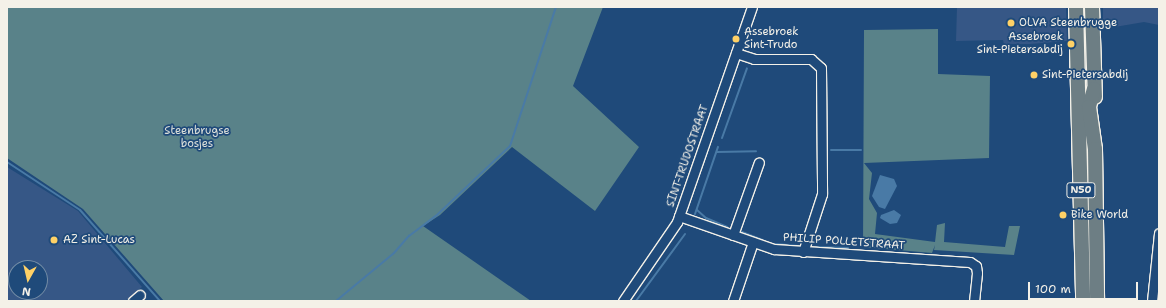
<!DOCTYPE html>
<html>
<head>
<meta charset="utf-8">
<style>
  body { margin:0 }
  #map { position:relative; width:1166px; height:308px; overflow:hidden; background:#1f4a7a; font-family:"Shantell Sans",sans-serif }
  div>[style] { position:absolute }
  .built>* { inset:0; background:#365786 }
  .green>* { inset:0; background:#598289 }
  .water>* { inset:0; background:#497aa6 }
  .stream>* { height:2px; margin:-1px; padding:0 1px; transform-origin:1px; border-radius:1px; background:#497aa6 }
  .roads { filter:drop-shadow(1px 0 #f4f1e8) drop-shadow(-1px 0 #f4f1e8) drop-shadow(0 1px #f4f1e8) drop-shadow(0 -1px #f4f1e8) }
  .street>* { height:9px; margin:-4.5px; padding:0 4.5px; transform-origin:4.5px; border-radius:4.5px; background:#1f4a7a }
  .primary>* { height:14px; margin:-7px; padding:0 7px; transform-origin:7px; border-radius:7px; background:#6d7e84 }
  .dots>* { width:11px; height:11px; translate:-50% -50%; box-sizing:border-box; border:2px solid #1f4a7a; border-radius:50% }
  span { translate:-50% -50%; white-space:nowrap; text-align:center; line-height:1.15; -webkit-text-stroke:3.5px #1f4a7a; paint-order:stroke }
  .shield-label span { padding:1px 3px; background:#1f4a7a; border:1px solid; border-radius:3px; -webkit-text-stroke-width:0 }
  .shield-label { font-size:10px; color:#f4f1e8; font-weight:700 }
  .poi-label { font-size:11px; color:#f4f1e8 }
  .left { translate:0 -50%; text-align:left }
  .right { translate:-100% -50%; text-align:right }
  .park-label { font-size:11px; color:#dde0da }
  .street-label { font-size:11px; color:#f4f1e8 }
  .frame { position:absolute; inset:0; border:8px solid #f4f1e8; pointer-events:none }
  .north { position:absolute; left:8px; top:260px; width:40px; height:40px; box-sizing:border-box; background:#1f4a7a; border:1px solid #748da6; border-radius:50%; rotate:188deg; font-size:11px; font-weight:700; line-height:16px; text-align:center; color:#f4f1e8 }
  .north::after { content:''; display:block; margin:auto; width:14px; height:18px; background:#ffd166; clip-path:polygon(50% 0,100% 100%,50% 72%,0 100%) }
  .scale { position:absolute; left:1028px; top:282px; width:110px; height:18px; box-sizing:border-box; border:2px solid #f4f1e8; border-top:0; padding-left:5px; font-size:12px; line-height:14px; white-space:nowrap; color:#f4f1e8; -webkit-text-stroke:3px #1f4a7a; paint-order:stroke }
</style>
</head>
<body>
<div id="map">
  <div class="built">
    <i style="clip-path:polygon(957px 7px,1066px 7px,1067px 41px,1030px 44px,1004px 44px,1003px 40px,956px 41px)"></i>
    <i style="clip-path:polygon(1103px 7px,1159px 7px,1159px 25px,1144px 22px,1103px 29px)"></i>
    <i style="clip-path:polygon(evenodd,7px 167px,78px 211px,142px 287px,125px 301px,7px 301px,7px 167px,16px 268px,40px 268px,40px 292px,16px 292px,16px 268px)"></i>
  </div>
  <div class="green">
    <i style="clip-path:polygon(7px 7px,603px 7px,573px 86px,639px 147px,595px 211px,512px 147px,440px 215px,423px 226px,531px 301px,164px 301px,83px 209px,7px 158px)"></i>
    <i style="clip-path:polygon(938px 29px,938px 74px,990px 76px,989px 158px,864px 163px,872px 173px,869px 199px,877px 213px,875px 234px,935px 242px,937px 225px,945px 223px,944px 242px,1005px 247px,1009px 226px,1020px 226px,1014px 255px,934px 250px,935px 245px,932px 253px,863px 247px,864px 30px)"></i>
  </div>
  <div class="water">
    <i style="clip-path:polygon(880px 175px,894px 179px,897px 186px,885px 209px,879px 207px,872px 196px)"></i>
    <i style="clip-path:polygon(894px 210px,901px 215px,897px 223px,890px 224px,880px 218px,881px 215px)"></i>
  </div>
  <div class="stream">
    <i style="left:722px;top:138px;width:74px;rotate:-70.3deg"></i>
    <i style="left:831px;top:150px;width:30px"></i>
    <i style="left:717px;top:152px;width:39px;rotate:-1deg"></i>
    <i style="left:7px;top:162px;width:87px;rotate:33.3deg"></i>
    <i style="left:80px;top:210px;width:121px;rotate:48.7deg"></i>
    <i style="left:697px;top:210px;width:12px;rotate:42deg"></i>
    <i style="left:706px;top:218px;width:23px;rotate:23deg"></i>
    <i style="left:695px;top:214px;width:71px;rotate:-71.1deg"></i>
    <i style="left:742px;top:232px;width:22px;rotate:21deg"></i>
    <i style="left:776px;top:244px;width:22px;rotate:5deg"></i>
    <i style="left:816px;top:247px;width:32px;rotate:2deg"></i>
    <i style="left:336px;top:301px;width:75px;rotate:-39.6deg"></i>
    <i style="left:394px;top:253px;width:23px;rotate:-49deg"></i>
    <i style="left:409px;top:236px;width:36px;rotate:-37deg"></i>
    <i style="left:438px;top:214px;width:99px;rotate:-43.4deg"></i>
    <i style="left:510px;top:146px;width:146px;rotate:-71.7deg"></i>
    <i style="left:636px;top:301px;width:83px;rotate:-53.8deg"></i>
  </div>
  <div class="roads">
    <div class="street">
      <i style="left:736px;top:53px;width:19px;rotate:18deg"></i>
      <i style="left:754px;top:59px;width:57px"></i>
      <i style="left:811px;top:59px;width:13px;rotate:42deg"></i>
      <i style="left:821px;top:68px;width:126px;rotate:89.5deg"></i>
      <i style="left:822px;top:194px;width:61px;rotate:108.1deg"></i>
      <i style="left:679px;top:216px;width:101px;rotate:19.2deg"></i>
      <i style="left:774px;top:249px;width:196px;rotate:3.8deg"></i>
      <i style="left:970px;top:262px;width:7px;rotate:34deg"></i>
      <i style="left:976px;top:266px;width:7px;rotate:82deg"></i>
      <i style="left:977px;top:273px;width:28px;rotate:96deg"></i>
      <i style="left:733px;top:235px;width:77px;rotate:-70.4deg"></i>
      <i style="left:133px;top:301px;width:9px;rotate:-41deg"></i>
      <i style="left:623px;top:301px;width:96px;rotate:-55.6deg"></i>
      <i style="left:677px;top:222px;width:228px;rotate:-70.8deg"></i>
      <i style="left:733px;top:301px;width:62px;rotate:-71.3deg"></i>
      <i style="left:1152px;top:301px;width:68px;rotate:-84.1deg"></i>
    </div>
    <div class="primary">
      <i style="left:1076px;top:7px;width:294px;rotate:88.6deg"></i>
      <i style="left:1092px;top:7px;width:90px;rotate:88.1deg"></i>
      <i style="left:1094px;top:89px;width:19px;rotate:106deg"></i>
      <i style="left:1089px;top:107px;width:42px;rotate:81.9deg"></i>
      <i style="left:1095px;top:149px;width:152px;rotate:89.2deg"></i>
    </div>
  </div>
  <div class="dots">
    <i style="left:1011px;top:23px;background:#ffd166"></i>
    <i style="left:736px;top:39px;background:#ffd166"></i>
    <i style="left:1071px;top:44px;background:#ffd166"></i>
    <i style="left:1034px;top:75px;background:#ffd166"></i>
    <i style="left:1063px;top:215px;background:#ffd166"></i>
    <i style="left:54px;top:240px;background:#ffd166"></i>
  </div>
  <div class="shield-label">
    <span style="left:1081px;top:190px">N50</span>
  </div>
  <div class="poi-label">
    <span class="left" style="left:1019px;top:23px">OLVA Steenbrugge</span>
    <span class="left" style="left:744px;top:39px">Assebroek<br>Sint-Trudo</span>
    <span class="right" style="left:1063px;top:44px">Assebroek<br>Sint-Pietersabdij</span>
    <span class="left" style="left:1042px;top:75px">Sint-Pietersabdij</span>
    <span class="left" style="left:1071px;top:215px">Bike World</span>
    <span class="left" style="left:63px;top:240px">AZ Sint-Lucas</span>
  </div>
  <div class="park-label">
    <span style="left:197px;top:138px">Steenbrugse<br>bosjes</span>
  </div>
  <div class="street-label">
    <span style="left:688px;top:156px;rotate:-71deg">SINT-TRUDOSTRAAT</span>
    <span style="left:844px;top:242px;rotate:4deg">PHILIP POLLETSTRAAT</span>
  </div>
  <div class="frame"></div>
  <div class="north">N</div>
  <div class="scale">100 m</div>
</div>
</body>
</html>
